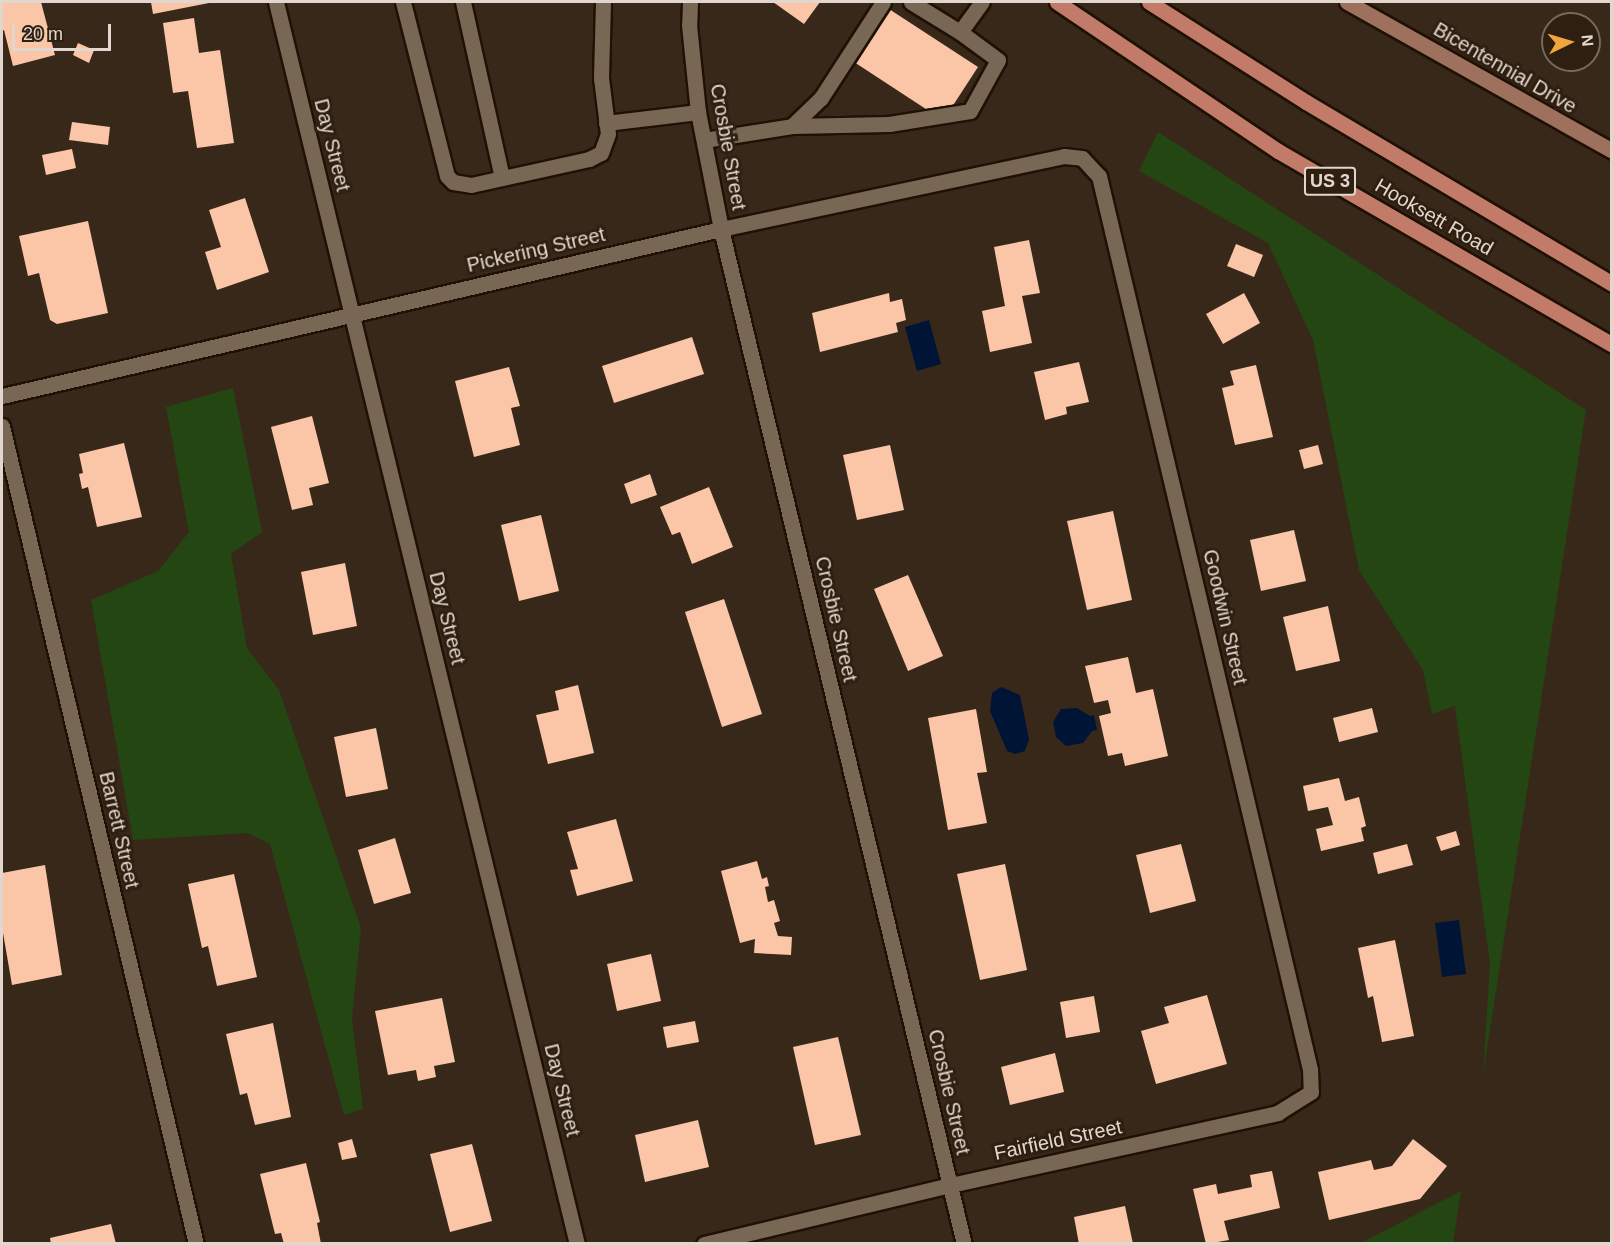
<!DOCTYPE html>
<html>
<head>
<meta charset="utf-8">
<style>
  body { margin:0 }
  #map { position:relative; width:1613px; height:1245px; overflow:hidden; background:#38281a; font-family:Helvetica,sans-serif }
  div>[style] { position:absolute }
  .green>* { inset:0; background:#244612 }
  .water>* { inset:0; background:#001536 }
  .building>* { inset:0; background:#fac6a7 }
  .roads { filter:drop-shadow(2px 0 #1f1104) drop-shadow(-2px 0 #1f1104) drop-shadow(0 2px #1f1104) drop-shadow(0 -2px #1f1104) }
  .lane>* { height:15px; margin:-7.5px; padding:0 7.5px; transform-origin:7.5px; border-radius:7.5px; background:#796756 }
  .street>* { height:15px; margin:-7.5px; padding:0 7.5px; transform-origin:7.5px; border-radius:7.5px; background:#796756 }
  .secondary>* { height:15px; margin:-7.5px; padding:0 7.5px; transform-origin:7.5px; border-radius:7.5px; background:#9e715f }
  .primary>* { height:15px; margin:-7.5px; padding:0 7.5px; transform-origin:7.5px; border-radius:7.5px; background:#c27b68 }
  span { translate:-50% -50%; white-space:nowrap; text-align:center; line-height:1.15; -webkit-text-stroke:6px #2e1f10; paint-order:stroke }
  .shield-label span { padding:2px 4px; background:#2e1f10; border:2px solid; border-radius:4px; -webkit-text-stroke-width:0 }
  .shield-label { font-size:18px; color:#e2d7ce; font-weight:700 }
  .street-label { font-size:20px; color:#e2d7ce }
  .frame { position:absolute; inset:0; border:3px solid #e2d7ce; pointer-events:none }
  .north { position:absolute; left:1541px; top:12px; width:60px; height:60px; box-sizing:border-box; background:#2e1f10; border:2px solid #76695c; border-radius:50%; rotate:85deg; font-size:16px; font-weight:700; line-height:24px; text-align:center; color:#e2d7ce }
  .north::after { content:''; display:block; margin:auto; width:21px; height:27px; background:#efa73d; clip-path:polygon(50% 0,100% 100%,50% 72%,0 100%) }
  .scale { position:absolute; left:12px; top:24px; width:99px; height:27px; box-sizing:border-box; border:3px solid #e2d7ce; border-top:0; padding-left:8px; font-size:18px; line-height:21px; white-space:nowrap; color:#e2d7ce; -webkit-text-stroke:4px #2e1f10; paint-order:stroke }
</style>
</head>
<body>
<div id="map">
  <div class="green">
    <i style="clip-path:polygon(1158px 132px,1586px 410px,1483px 1075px,1490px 964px,1455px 706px,1432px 714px,1423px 670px,1359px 570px,1313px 340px,1268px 243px,1139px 171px)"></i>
    <i style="clip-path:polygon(233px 388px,262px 532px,231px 554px,247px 648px,279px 690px,361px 928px,352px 1018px,363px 1109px,344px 1115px,270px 844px,247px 833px,133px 840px,91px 600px,158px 571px,189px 532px,166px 407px)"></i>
    <i style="clip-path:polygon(1461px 1191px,1453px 1243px,1361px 1243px)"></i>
  </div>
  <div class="water">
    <i style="clip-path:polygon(929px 320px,941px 364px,917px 371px,905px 327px)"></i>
    <i style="clip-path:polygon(1001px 687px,1020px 695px,1029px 739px,1025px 751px,1015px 754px,1007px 751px,990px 711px,992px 693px)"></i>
    <i style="clip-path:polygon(1077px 708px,1090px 716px,1094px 715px,1097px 730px,1092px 731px,1083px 743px,1066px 746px,1056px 737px,1053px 722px,1061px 709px)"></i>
    <i style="clip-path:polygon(1459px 920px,1466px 974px,1442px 977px,1435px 923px)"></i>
  </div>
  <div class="building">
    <i style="clip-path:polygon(2px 2px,41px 2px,55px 55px,13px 66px,4px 30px,2px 31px)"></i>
    <i style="clip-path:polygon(151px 2px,209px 2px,209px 3px,153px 14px)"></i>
    <i style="clip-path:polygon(773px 2px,820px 2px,804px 24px)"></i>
    <i style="clip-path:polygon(889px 9px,978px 67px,950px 110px,932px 113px,854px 62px)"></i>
    <i style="clip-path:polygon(194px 18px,199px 53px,220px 50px,234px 143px,197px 148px,188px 91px,173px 93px,163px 23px)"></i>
    <i style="clip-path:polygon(78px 43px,94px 50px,89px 63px,73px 55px)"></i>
    <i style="clip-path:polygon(72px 122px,110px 127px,108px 145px,69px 140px)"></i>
    <i style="clip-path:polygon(72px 149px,76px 168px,46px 175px,42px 155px)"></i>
    <i style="clip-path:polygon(245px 198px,269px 272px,217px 290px,205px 252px,221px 247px,209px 210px)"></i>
    <i style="clip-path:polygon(88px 221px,108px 313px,57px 324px,50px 320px,39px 273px,28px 276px,19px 236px)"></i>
    <i style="clip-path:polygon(1029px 240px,1040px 293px,1022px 296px,1032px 343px,990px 352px,982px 311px,1005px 306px,994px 247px)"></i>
    <i style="clip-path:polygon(1236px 244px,1263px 255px,1254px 277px,1227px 266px)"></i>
    <i style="clip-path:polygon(889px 293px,890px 302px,902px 299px,906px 320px,896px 323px,898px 332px,820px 352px,812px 313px)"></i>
    <i style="clip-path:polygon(1244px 293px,1260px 323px,1223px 344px,1206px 314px)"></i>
    <i style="clip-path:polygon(692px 337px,704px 374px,614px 403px,602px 366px)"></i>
    <i style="clip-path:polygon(1079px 362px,1089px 402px,1066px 407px,1067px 414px,1045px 420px,1034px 372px)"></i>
    <i style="clip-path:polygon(1256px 365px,1273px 437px,1235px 445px,1222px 388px,1234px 385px,1230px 371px)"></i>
    <i style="clip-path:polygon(509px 367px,520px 406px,511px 408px,520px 445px,474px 457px,455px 381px)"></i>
    <i style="clip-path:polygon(312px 416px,329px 483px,309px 488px,313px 505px,292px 510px,271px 427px)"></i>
    <i style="clip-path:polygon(124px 443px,142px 517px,97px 527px,88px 487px,82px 489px,79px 474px,83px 473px,79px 454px)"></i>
    <i style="clip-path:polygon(890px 445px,904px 510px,857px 520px,843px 455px)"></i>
    <i style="clip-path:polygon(1318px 445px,1323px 464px,1304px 469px,1299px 450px)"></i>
    <i style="clip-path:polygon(650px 474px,657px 495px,631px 504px,624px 484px)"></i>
    <i style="clip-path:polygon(709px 487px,733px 547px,692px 564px,680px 532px,672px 535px,660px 507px)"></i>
    <i style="clip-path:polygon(1113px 511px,1132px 600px,1087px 610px,1067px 521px)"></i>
    <i style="clip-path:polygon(541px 515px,559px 591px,519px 601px,501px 525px)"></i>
    <i style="clip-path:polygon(1294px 530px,1306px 581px,1261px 591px,1250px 540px)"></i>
    <i style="clip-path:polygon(345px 563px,357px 626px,313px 635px,301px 572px)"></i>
    <i style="clip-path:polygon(908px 575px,943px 656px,908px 671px,874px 589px)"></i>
    <i style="clip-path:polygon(724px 599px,762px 714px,722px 727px,685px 612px)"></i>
    <i style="clip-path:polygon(1328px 606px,1340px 661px,1296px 671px,1283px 617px)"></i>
    <i style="clip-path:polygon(1128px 657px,1136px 693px,1153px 689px,1168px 756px,1125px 766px,1122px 753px,1108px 756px,1099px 716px,1111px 713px,1108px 700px,1094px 703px,1085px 666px)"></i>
    <i style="clip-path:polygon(578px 685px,594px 753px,548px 764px,536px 715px,559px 710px,555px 691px)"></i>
    <i style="clip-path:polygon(1372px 708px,1378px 732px,1339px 742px,1333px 718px)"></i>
    <i style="clip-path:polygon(976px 709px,987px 772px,977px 773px,987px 823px,948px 830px,928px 718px)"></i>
    <i style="clip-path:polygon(376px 728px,388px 789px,346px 797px,334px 737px)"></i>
    <i style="clip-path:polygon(1339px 778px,1345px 801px,1359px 797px,1366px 826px,1361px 828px,1364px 841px,1321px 851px,1316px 829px,1333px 825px,1328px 807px,1308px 811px,1303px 786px)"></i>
    <i style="clip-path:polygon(616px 819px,633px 881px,577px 896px,570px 870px,578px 869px,567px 832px)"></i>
    <i style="clip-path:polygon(1456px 831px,1460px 845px,1441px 851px,1436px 837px)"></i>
    <i style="clip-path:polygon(395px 838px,411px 893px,374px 904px,358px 850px)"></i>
    <i style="clip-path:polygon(1181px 844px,1196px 901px,1150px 913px,1136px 855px)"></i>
    <i style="clip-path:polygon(1407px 844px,1413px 865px,1378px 874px,1373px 853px)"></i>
    <i style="clip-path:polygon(757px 861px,762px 879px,767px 877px,769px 886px,765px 887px,768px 902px,774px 900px,780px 921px,774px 923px,778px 936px,792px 937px,791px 955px,754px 953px,755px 939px,740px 943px,721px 871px)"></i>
    <i style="clip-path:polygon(1005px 864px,1027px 970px,980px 980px,957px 874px)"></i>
    <i style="clip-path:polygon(45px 865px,62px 975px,12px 985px,2px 927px,2px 873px)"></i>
    <i style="clip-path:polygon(234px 874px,257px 977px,217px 986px,208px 946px,202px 948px,188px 884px)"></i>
    <i style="clip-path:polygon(1395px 940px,1414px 1036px,1382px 1042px,1373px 996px,1368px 998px,1358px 948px)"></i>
    <i style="clip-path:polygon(651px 954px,661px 1001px,617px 1011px,607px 964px)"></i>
    <i style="clip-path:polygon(1207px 995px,1227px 1064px,1156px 1084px,1141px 1031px,1169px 1023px,1164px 1007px)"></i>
    <i style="clip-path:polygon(1094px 996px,1100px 1032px,1066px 1038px,1060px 1002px)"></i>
    <i style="clip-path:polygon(442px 998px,455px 1062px,434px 1066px,436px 1077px,418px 1081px,416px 1070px,388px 1075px,375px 1011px)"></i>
    <i style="clip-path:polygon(695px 1021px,699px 1042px,667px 1048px,663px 1027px)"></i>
    <i style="clip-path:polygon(273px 1023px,291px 1117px,255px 1125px,247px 1093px,240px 1095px,226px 1034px)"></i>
    <i style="clip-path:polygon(838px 1037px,861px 1135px,815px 1145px,793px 1047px)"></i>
    <i style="clip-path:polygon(1055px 1053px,1064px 1092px,1010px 1105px,1001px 1067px)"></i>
    <i style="clip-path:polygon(698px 1120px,709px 1167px,645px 1182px,635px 1135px)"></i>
    <i style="clip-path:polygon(352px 1139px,357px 1157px,342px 1160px,338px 1143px)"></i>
    <i style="clip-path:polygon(1413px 1139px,1447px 1166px,1420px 1199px,1329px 1220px,1318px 1172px,1371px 1160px,1374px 1170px,1392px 1166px)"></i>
    <i style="clip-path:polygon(472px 1144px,492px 1221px,450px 1232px,430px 1154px)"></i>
    <i style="clip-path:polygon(306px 1163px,320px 1222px,317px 1223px,321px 1244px,284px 1244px,281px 1233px,275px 1234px,260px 1174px)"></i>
    <i style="clip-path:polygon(1272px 1171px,1280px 1208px,1224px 1221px,1229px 1240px,1206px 1244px,1193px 1189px,1216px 1184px,1218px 1194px,1252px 1187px,1250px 1175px)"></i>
    <i style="clip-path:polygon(1125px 1206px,1133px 1244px,1079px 1244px,1074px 1217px)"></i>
    <i style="clip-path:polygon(111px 1224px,116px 1244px,51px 1244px,50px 1238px)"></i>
  </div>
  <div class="roads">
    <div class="lane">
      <i style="left:403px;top:2px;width:179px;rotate:75.8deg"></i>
      <i style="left:447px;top:176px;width:8px;rotate:45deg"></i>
      <i style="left:453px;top:182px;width:18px;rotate:9deg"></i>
      <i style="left:471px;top:185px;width:121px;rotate:-12.4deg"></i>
      <i style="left:589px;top:159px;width:13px;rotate:-27deg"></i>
      <i style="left:601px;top:153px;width:20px;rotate:-70deg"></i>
      <i style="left:608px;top:134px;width:56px;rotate:-97.1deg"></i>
      <i style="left:601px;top:78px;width:76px;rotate:-88.5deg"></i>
      <i style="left:463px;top:2px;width:180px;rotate:77.5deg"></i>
      <i style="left:911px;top:2px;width:57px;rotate:31.5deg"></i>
      <i style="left:960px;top:32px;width:37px;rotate:-54deg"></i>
      <i style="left:606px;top:123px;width:93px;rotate:-6.8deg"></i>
      <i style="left:792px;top:126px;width:97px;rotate:-1.2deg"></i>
      <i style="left:889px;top:124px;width:82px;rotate:-9.1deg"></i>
      <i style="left:970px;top:111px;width:58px;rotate:-61.2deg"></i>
      <i style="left:998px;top:60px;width:47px;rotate:-143.6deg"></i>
      <i style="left:704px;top:140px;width:89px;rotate:-9deg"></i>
      <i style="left:792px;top:126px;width:40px;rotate:-44deg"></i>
      <i style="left:821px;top:98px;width:114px;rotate:-57.1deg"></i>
    </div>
    <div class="street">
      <i style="left:276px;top:2px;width:1278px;rotate:76.38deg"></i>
      <i style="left:690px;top:2px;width:23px;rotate:92deg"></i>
      <i style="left:689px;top:25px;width:87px;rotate:84.1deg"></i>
      <i style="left:698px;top:112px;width:119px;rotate:78.9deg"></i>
      <i style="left:721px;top:229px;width:1044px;rotate:76.54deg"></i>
      <i style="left:2px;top:396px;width:738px;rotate:-13.08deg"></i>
      <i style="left:721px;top:229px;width:351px;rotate:-12deg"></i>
      <i style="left:1064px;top:156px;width:18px;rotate:6deg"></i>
      <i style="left:1082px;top:158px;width:25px;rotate:47deg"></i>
      <i style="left:1099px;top:176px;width:918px;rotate:76.71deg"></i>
      <i style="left:1310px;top:1069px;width:23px;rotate:88deg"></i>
      <i style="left:1311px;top:1092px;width:39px;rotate:148deg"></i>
      <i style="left:1278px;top:1113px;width:336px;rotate:167.6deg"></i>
      <i style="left:950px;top:1185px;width:253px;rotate:166.5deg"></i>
      <i style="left:2px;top:426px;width:841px;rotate:76.66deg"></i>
    </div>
    <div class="secondary">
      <i style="left:1347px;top:2px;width:304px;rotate:29.3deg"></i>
    </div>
    <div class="primary">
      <i style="left:1057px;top:2px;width:267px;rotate:34deg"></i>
      <i style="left:1278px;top:151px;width:386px;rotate:30.1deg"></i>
      <i style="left:1149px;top:2px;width:186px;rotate:32.5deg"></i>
      <i style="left:1306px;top:102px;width:356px;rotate:30.7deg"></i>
    </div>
  </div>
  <div class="shield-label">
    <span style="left:1330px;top:181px">US 3</span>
  </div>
  <div class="street-label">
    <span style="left:1505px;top:68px;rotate:30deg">Bicentennial Drive</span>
    <span style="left:332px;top:145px;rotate:76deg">Day Street</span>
    <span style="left:728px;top:147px;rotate:80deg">Crosbie Street</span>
    <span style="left:1434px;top:217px;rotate:30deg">Hooksett Road</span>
    <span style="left:536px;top:250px;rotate:-13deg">Pickering Street</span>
    <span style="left:1225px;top:617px;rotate:77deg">Goodwin Street</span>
    <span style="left:447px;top:618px;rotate:76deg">Day Street</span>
    <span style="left:836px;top:619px;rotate:77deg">Crosbie Street</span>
    <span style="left:119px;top:830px;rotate:77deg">Barrett Street</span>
    <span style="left:562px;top:1090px;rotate:76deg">Day Street</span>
    <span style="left:949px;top:1092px;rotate:77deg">Crosbie Street</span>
    <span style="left:1058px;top:1140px;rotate:-12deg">Fairfield Street</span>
  </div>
  <div class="frame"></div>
  <div class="north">N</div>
  <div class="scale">20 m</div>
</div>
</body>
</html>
